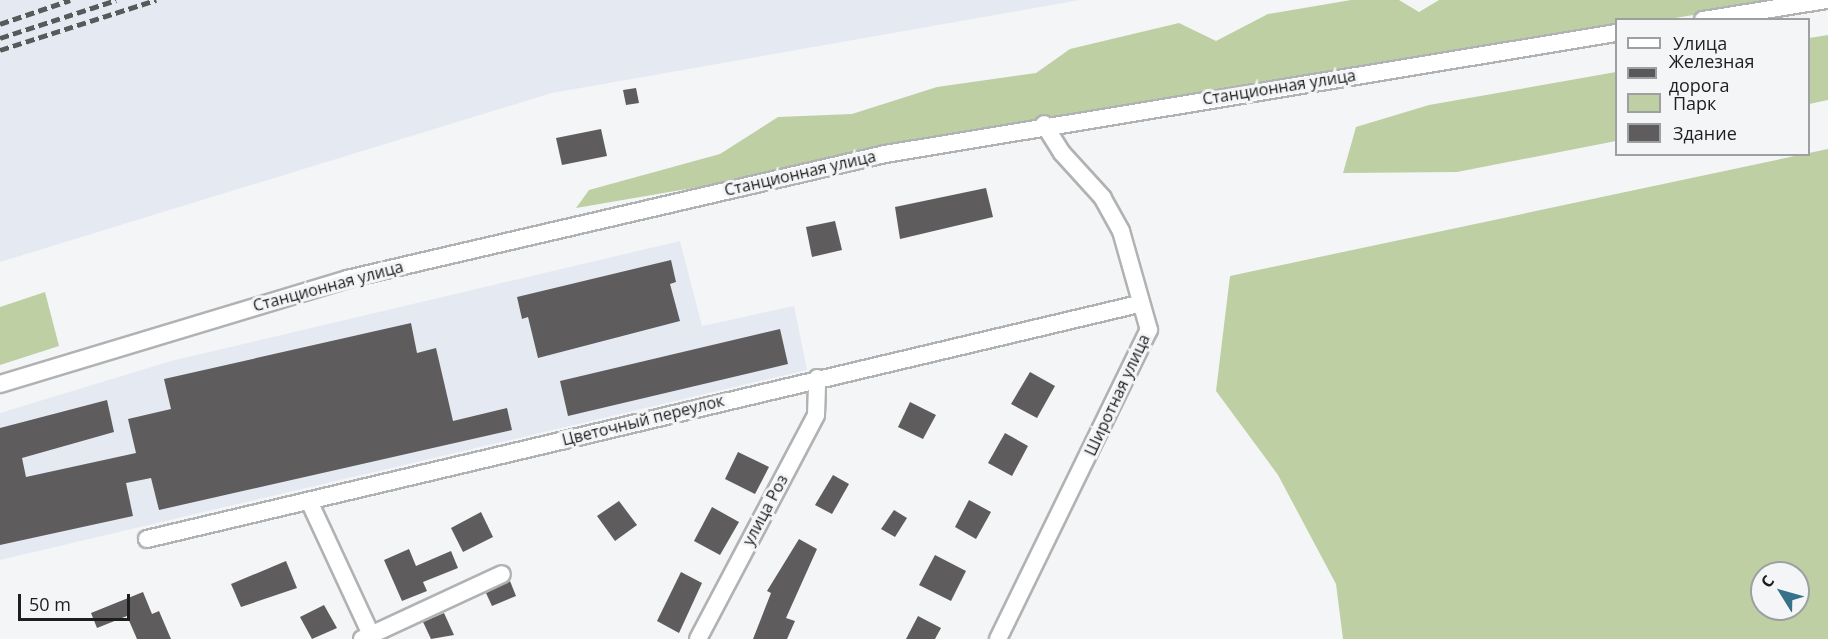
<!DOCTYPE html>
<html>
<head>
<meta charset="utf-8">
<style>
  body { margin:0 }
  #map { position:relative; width:1828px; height:639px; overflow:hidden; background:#f4f5f7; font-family:"Open Sans",sans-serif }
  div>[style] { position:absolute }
  .built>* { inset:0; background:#e5eaf2 }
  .green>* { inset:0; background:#bdcfa3 }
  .building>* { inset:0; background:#5e5c5d }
  .roads { filter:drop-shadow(2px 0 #b1b2b3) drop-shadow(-2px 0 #b1b2b3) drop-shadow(0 2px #b1b2b3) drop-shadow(0 -2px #b1b2b3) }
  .minor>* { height:16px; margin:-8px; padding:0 8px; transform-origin:8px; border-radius:8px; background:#fff }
  .rail>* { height:4.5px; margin-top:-2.25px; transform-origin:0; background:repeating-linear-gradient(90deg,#58595a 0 9px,transparent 0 13.5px) }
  span { translate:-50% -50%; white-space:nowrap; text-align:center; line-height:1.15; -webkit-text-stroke:6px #f4f5f7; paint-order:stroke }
  .street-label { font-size:16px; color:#1d1e1e }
  .legend { position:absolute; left:1615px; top:18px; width:195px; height:138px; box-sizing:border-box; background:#f4f5f7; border:2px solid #9e9fa0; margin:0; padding:8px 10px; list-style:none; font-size:18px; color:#1d1e1e }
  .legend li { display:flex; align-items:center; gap:12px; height:30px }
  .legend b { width:30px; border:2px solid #9e9fa0 }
  .north { position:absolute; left:1750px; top:561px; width:60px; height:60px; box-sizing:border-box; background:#f4f5f7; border:2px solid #9e9fa0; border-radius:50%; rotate:307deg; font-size:16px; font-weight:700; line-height:24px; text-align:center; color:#1d1e1e }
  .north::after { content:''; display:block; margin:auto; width:21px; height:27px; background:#37728a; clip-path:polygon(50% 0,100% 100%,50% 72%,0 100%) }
  .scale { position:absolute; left:18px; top:594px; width:112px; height:27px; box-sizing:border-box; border:3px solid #1d1e1e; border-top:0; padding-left:8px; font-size:18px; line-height:21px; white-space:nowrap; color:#1d1e1e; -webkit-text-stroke:4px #f4f5f7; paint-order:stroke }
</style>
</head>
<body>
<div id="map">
  <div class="built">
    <i style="clip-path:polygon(0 0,1080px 0,552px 93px,0 262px)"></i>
    <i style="clip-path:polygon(680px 241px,702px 326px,794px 306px,807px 370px,0 560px,0 413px,171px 361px)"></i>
  </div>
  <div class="green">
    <i style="clip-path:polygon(1351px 0,1399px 0,1419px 12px,1439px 0,1783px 0,1669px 19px,1616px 20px,1616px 29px,576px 208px,589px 190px,720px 154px,778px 117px,852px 114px,937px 87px,1036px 73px,1070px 49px,1179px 23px,1216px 41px,1268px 14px)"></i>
    <i style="clip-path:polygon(1828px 35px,1828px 100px,1809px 104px,1809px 38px)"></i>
    <i style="clip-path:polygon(1616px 72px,1616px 141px,1457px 172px,1343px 173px,1356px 127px,1429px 105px)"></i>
    <i style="clip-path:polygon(evenodd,1828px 149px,1828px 639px,1343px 639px,1336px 584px,1278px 475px,1216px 391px,1230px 276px,1828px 149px,1762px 573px,1798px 573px,1798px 609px,1762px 609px,1762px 573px)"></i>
    <i style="clip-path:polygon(45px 292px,59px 346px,0 365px,0 307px)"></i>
  </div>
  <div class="building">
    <i style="clip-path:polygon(636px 88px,639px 103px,626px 105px,623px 90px)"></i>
    <i style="clip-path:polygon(601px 129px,607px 156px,562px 165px,556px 138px)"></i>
    <i style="clip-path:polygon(986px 188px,993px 217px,900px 239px,895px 207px)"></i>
    <i style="clip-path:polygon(835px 221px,842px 250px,812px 257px,806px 227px)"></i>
    <i style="clip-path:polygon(671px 260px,676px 282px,670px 284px,680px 321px,538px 358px,528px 317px,522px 319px,517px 297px)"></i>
    <i style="clip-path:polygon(411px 323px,417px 353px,436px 348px,453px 421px,507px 408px,512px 430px,159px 510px,151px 478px,126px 483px,133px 516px,0 545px,0 428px,107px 400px,114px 432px,22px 458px,26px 477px,136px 453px,128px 419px,171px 409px,164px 379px)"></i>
    <i style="clip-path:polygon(780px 329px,788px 364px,568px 416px,560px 381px)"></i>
    <i style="clip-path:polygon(1030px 372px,1055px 386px,1037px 418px,1011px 404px)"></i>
    <i style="clip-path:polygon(910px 402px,936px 415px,923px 439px,898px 427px)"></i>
    <i style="clip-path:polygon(1005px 433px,1028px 446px,1012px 476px,988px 463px)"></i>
    <i style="clip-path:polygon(738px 452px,769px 467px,755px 494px,725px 479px)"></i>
    <i style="clip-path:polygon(833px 475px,849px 484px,832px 514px,815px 505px)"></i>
    <i style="clip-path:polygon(969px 500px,991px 512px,976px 539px,955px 527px)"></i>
    <i style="clip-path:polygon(619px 501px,637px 525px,615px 541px,597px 516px)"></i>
    <i style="clip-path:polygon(712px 507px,739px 522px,720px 555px,694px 541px)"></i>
    <i style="clip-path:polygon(894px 510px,907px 518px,895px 537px,881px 529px)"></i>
    <i style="clip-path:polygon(481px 512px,493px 537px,463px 552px,451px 528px)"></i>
    <i style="clip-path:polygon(799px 539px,817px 549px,786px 618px,795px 621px,787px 639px,753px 639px,771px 593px,767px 591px)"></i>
    <i style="clip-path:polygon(409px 549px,416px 566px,451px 551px,458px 568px,423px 582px,427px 591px,402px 601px,384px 560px)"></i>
    <i style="clip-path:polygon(935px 555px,966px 571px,951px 601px,919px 585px)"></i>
    <i style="clip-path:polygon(286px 561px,297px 588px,241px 607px,231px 584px)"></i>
    <i style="clip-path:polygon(681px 572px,702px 583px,679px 633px,657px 621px)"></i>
    <i style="clip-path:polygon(510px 581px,516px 596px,492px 606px,486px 593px)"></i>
    <i style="clip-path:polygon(143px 592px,152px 614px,159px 611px,171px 639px,137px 639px,127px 616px,97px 628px,91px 613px)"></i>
    <i style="clip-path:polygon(324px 605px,337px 628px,312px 639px,300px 617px)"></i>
    <i style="clip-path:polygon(444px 613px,454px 635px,431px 639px,423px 622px)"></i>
    <i style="clip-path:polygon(918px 616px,941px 628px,935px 639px,906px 639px)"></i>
  </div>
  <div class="roads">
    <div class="minor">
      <i style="left:1703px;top:20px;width:125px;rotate:-9.2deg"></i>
      <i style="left:0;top:384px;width:363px;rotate:-16.8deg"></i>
      <i style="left:347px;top:279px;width:552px;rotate:-13.08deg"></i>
      <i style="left:885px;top:154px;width:741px;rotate:-9.4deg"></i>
      <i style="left:309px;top:501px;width:152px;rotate:65.1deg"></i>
      <i style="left:147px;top:539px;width:1019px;rotate:-13.33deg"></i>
      <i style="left:362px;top:639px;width:154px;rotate:-24.9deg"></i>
      <i style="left:698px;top:639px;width:253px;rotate:-62.2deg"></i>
      <i style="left:816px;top:415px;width:37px;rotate:-88deg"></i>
      <i style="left:998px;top:639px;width:344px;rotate:-64deg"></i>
      <i style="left:1149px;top:330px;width:103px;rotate:-105.8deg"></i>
      <i style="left:1121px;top:231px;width:38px;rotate:-119deg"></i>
      <i style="left:1103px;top:198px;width:61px;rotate:-132.3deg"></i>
      <i style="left:1062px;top:153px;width:34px;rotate:-122deg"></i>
    </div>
  </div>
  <div class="rail">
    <i style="left:0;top:24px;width:74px;rotate:-18.9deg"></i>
    <i style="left:0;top:38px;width:122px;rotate:-18.1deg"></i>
    <i style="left:0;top:50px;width:164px;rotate:-17.8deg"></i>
  </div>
  <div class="street-label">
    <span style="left:1279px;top:87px;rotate:-9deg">Станционная улица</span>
    <span style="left:800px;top:173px;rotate:-13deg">Станционная улица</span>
    <span style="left:328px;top:286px;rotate:-15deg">Станционная улица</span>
    <span style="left:1117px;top:395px;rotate:-65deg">Широтная улица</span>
    <span style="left:643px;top:420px;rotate:-14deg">Цветочный переулок</span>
    <span style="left:765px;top:510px;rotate:-62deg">улица Роз</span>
  </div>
  <ul class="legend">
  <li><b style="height:8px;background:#fff"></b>Улица</li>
  <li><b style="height:8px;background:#58595a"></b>Железная дорога</li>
  <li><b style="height:16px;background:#bdcfa3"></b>Парк</li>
  <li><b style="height:16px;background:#5e5c5d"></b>Здание</li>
  </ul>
  <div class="north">С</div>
  <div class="scale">50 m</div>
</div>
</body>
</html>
